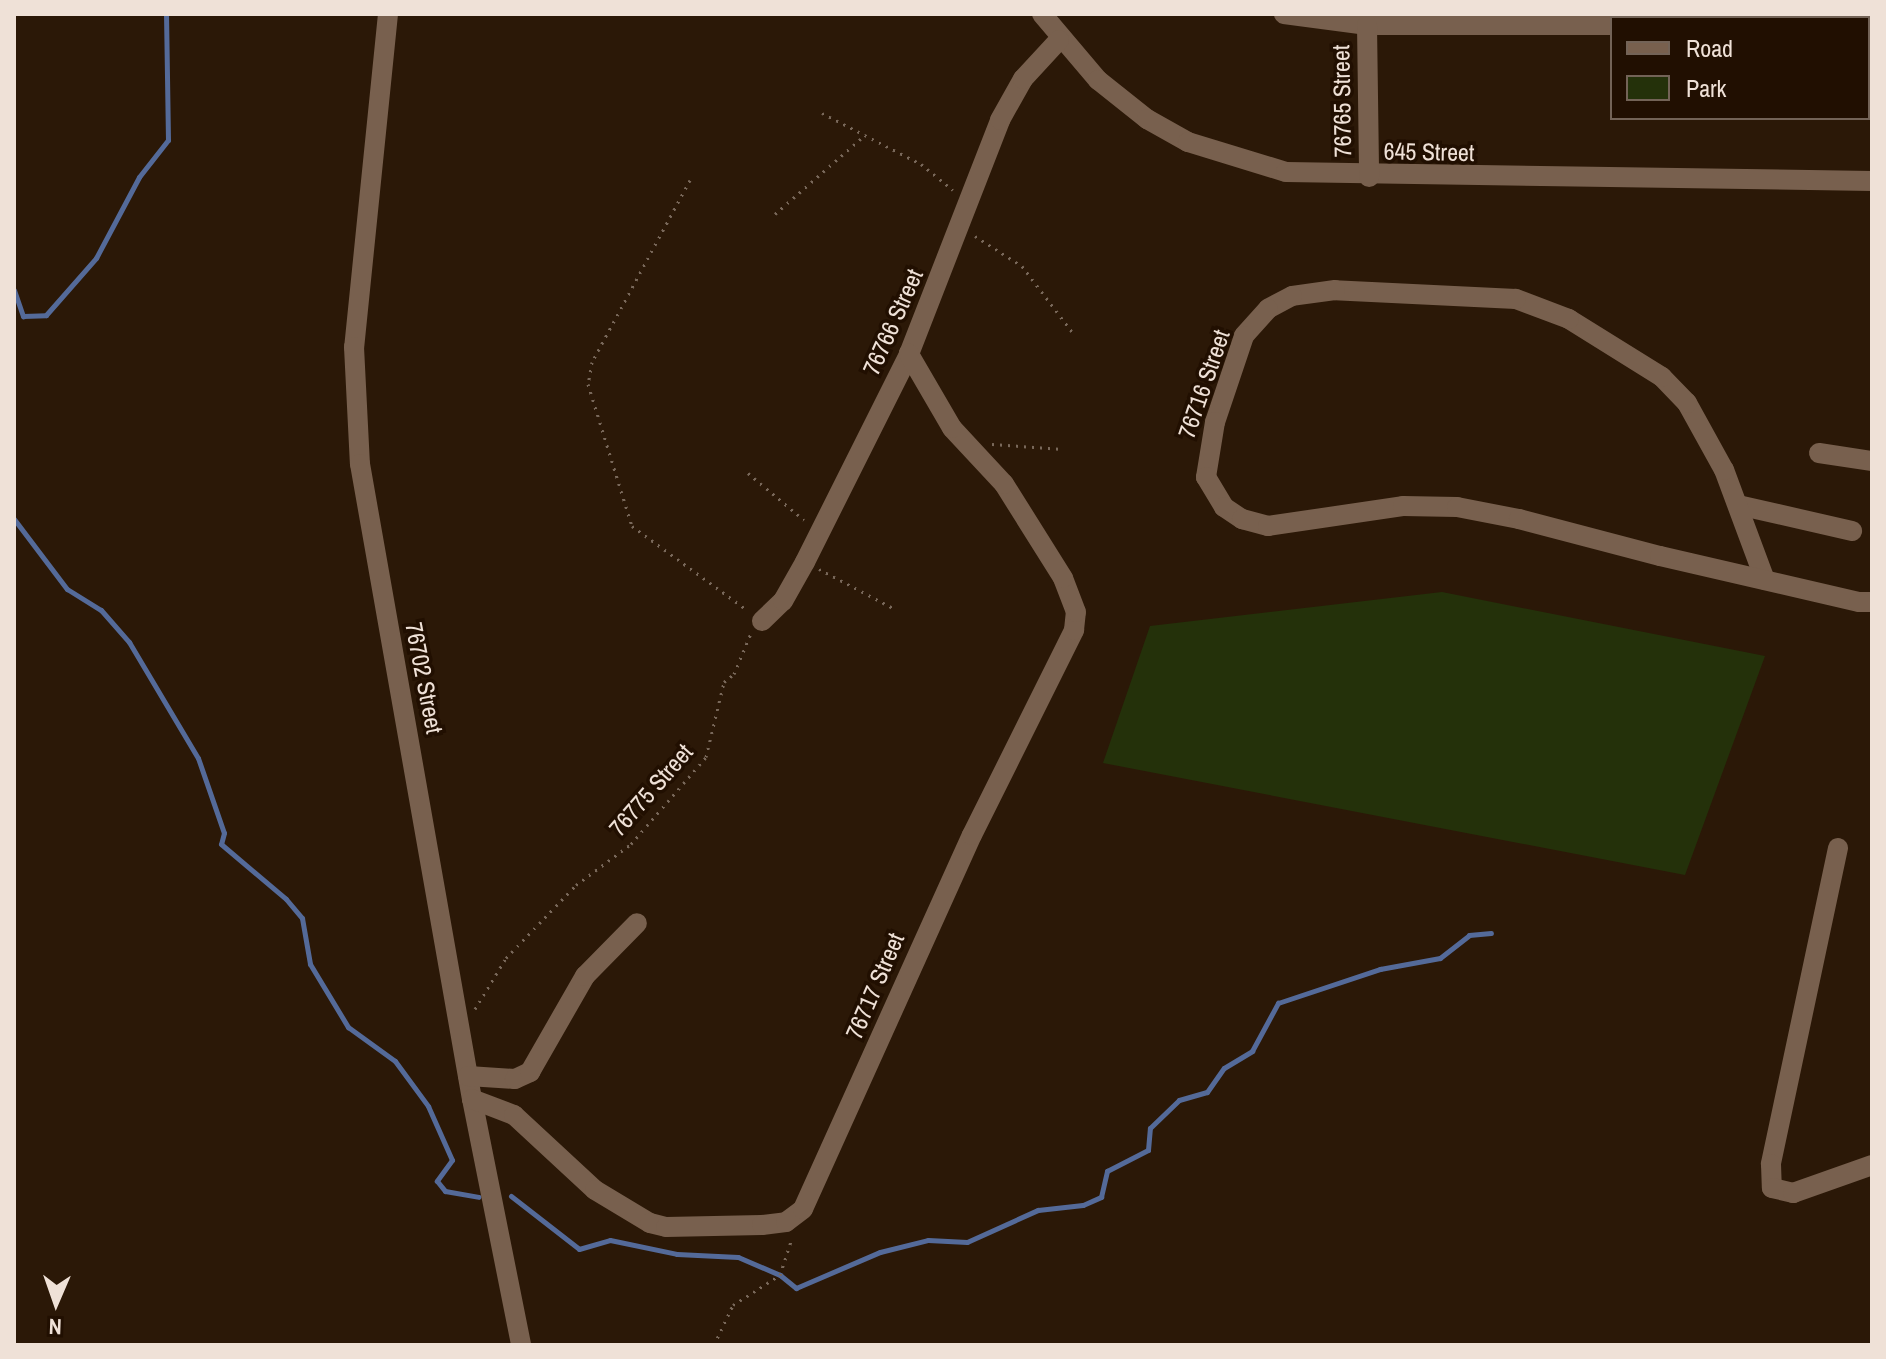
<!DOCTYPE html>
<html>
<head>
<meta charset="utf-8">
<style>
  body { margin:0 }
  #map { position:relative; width:1886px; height:1359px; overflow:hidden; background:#2b1807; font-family:"Archivo Narrow",sans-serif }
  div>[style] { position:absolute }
  .green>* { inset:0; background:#24310a }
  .stream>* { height:5px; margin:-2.5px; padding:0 2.5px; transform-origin:2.5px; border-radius:2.5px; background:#546a99 }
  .path>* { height:3px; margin-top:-1.5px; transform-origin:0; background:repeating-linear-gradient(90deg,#79685a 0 2px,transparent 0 8px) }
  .minor>* { height:20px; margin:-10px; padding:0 10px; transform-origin:10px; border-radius:10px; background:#78604e }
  span { translate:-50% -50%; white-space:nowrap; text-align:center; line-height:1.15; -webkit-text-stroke:7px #210f01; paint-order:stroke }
  .street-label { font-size:24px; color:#efe1d7 }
  .frame { position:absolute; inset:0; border:16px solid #efe1d7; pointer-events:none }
  .legend { position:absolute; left:1610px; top:16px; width:260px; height:104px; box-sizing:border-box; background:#210f01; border:2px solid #736357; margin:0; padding:10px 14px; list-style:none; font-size:24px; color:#efe1d7 }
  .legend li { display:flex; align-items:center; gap:16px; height:40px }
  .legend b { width:40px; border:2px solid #736357 }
  .north { position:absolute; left:16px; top:1263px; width:80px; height:80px; -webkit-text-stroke:6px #210f01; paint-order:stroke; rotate:182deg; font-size:22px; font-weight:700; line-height:32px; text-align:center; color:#efe1d7 }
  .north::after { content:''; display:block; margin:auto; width:28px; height:36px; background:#efe1d7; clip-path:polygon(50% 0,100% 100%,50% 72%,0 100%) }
</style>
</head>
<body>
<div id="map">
  <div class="green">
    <i style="clip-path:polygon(1442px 592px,1765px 656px,1685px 875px,1103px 763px,1150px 626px)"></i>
  </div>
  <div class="stream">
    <i style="left:14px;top:290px;width:28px;rotate:71deg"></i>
    <i style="left:23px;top:316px;width:23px;rotate:-2deg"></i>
    <i style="left:46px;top:315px;width:76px;rotate:-48.7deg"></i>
    <i style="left:96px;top:258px;width:92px;rotate:-62deg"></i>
    <i style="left:139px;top:177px;width:47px;rotate:-51.9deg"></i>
    <i style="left:168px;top:140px;width:126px;rotate:-90.9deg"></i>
    <i style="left:14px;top:519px;width:88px;rotate:52.9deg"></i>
    <i style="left:67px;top:589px;width:40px;rotate:32deg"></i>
    <i style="left:101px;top:610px;width:43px;rotate:48.8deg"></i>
    <i style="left:129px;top:642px;width:135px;rotate:59.3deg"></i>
    <i style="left:198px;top:758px;width:79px;rotate:70.9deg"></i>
    <i style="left:224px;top:833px;width:11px;rotate:105deg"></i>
    <i style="left:221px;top:844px;width:85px;rotate:40.2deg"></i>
    <i style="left:286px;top:899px;width:25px;rotate:50deg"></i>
    <i style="left:302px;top:918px;width:47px;rotate:80.1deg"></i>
    <i style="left:310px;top:964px;width:74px;rotate:58.9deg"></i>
    <i style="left:348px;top:1027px;width:58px;rotate:35.9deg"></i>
    <i style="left:395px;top:1061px;width:56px;rotate:53.7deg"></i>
    <i style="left:428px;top:1106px;width:59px;rotate:66deg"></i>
    <i style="left:452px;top:1160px;width:26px;rotate:126deg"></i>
    <i style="left:437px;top:1181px;width:13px;rotate:51deg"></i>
    <i style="left:445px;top:1191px;width:34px;rotate:10deg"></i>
    <i style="left:511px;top:1196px;width:86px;rotate:37.9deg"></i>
    <i style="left:579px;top:1249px;width:32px;rotate:-16deg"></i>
    <i style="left:610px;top:1240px;width:68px;rotate:11.8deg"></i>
    <i style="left:677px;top:1254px;width:61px;rotate:2.8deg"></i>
    <i style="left:738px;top:1257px;width:46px;rotate:23.2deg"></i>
    <i style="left:780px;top:1275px;width:21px;rotate:39deg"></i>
    <i style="left:796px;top:1288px;width:91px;rotate:-23.2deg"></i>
    <i style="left:880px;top:1252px;width:49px;rotate:-14deg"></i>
    <i style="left:928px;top:1240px;width:39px;rotate:3deg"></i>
    <i style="left:967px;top:1242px;width:78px;rotate:-24.3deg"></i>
    <i style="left:1038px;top:1210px;width:45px;rotate:-6.3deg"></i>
    <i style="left:1083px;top:1205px;width:20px;rotate:-24deg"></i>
    <i style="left:1101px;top:1197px;width:27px;rotate:-77deg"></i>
    <i style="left:1107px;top:1171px;width:46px;rotate:-27.1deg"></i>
    <i style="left:1148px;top:1150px;width:22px;rotate:-85deg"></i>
    <i style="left:1150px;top:1128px;width:40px;rotate:-44deg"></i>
    <i style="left:1179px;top:1100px;width:29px;rotate:-16deg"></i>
    <i style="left:1207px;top:1092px;width:29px;rotate:-55deg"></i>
    <i style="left:1224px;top:1068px;width:33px;rotate:-31deg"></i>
    <i style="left:1252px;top:1051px;width:55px;rotate:-61.6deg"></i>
    <i style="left:1278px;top:1003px;width:108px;rotate:-18.4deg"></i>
    <i style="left:1380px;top:969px;width:61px;rotate:-10.4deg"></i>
    <i style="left:1440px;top:958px;width:37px;rotate:-38deg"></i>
    <i style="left:1469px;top:935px;width:22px;rotate:-5deg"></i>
  </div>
  <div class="path">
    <i style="left:822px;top:113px;width:111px;rotate:27.3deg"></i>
    <i style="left:921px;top:164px;width:41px;rotate:39.1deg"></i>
    <i style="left:690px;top:180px;width:207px;rotate:118.3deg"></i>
    <i style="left:592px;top:362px;width:22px;rotate:100deg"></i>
    <i style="left:588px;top:384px;width:149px;rotate:72.8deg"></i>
    <i style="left:632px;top:526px;width:142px;rotate:36.1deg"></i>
    <i style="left:775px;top:214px;width:120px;rotate:-41.3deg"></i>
    <i style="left:975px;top:236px;width:56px;rotate:32.6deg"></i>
    <i style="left:1022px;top:266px;width:84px;rotate:52.7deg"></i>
    <i style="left:992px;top:444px;width:71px;rotate:4deg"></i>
    <i style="left:748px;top:473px;width:73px;rotate:40deg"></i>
    <i style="left:819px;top:569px;width:86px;rotate:27.8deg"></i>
    <i style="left:475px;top:1009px;width:60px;rotate:-58.7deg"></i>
    <i style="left:506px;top:958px;width:101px;rotate:-46.2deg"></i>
    <i style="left:576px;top:885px;width:69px;rotate:-36.7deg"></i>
    <i style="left:631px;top:844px;width:115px;rotate:-49.2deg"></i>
    <i style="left:706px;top:757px;width:77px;rotate:-76.5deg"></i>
    <i style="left:724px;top:682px;width:13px;rotate:-39deg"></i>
    <i style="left:734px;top:674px;width:44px;rotate:-67.5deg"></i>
    <i style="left:714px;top:1345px;width:44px;rotate:-64.6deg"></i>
    <i style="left:733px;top:1305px;width:56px;rotate:-32.6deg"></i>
    <i style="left:780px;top:1275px;width:38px;rotate:-72deg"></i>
  </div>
  <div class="minor">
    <i style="left:388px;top:14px;width:335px;rotate:95.8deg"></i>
    <i style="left:354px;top:347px;width:117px;rotate:87.1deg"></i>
    <i style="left:360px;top:464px;width:645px;rotate:80deg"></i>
    <i style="left:472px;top:1099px;width:251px;rotate:78.7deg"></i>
    <i style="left:1042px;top:14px;width:87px;rotate:49.7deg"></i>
    <i style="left:1098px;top:80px;width:63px;rotate:38.5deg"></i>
    <i style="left:1147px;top:119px;width:47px;rotate:29.3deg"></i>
    <i style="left:1188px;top:142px;width:102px;rotate:17deg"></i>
    <i style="left:1286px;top:172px;width:586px;rotate:0.88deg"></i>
    <i style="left:1284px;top:14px;width:84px;rotate:7.5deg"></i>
    <i style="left:1367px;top:25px;width:245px"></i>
    <i style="left:1653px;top:18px;width:5px;rotate:-53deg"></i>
    <i style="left:1367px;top:25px;width:152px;rotate:89.2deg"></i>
    <i style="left:1819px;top:453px;width:54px;rotate:8.6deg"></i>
    <i style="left:1738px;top:505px;width:117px;rotate:12.8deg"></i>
    <i style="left:1765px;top:580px;width:117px;rotate:-110.4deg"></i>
    <i style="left:1724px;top:470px;width:77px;rotate:-118.9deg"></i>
    <i style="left:1687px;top:403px;width:36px;rotate:-134deg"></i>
    <i style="left:1662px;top:377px;width:110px;rotate:-148.1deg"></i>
    <i style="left:1569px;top:319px;width:57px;rotate:-159.3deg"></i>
    <i style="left:1516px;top:299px;width:181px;rotate:-177.2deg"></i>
    <i style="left:1335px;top:290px;width:43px;rotate:172.1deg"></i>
    <i style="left:1292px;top:296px;width:27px;rotate:152deg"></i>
    <i style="left:1268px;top:309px;width:36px;rotate:132deg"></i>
    <i style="left:1244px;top:336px;width:91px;rotate:108.6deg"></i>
    <i style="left:1215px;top:422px;width:56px;rotate:99.3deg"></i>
    <i style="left:1206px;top:477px;width:35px;rotate:59deg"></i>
    <i style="left:1224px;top:507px;width:22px;rotate:34deg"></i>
    <i style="left:1242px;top:519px;width:27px;rotate:15deg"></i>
    <i style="left:1268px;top:526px;width:136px;rotate:-8.4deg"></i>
    <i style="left:1403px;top:506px;width:54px;rotate:1.1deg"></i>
    <i style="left:1457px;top:507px;width:63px;rotate:11deg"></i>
    <i style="left:1519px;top:519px;width:146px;rotate:14.7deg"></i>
    <i style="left:1660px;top:556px;width:204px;rotate:13deg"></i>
    <i style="left:1859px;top:602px;width:13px"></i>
    <i style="left:762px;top:621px;width:29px;rotate:-44deg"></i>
    <i style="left:783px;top:601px;width:45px;rotate:-60.6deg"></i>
    <i style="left:805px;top:562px;width:233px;rotate:-63.4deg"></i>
    <i style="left:909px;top:354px;width:251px;rotate:-68.7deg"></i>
    <i style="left:1000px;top:120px;width:47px;rotate:-60.7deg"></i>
    <i style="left:1023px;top:79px;width:53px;rotate:-47.3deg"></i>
    <i style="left:1838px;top:848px;width:323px;rotate:102deg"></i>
    <i style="left:1771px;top:1164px;width:24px;rotate:88deg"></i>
    <i style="left:1772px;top:1188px;width:22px;rotate:13deg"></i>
    <i style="left:1793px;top:1193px;width:84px;rotate:-19.5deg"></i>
    <i style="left:468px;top:1076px;width:47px;rotate:3.7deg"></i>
    <i style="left:515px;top:1079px;width:17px;rotate:-25deg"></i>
    <i style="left:530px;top:1072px;width:111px;rotate:-60.2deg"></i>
    <i style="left:585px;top:976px;width:74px;rotate:-45.5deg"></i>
    <i style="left:472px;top:1099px;width:45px;rotate:20.9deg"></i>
    <i style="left:514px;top:1115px;width:110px;rotate:42.8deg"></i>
    <i style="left:595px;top:1190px;width:64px;rotate:31deg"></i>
    <i style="left:650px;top:1223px;width:16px;rotate:14deg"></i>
    <i style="left:666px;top:1227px;width:96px;rotate:-1.2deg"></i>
    <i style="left:762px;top:1225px;width:24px;rotate:-7deg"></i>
    <i style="left:786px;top:1222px;width:21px;rotate:-37deg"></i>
    <i style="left:803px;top:1209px;width:410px;rotate:-65.7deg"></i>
    <i style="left:972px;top:835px;width:229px;rotate:-63.5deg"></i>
    <i style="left:1074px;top:630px;width:18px;rotate:-84deg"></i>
    <i style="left:1076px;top:612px;width:36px;rotate:-111deg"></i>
    <i style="left:1063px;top:578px;width:111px;rotate:-122.1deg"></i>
    <i style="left:1004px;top:484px;width:76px;rotate:-132.9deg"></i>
    <i style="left:952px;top:428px;width:86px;rotate:-120.2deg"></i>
  </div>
  <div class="street-label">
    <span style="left:1342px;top:101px;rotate:-91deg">76765 Street</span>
    <span style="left:1429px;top:152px;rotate:1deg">645 Street</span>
    <span style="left:893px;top:322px;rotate:-66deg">76766 Street</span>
    <span style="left:1204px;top:384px;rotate:-71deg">76716 Street</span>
    <span style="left:424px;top:678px;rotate:79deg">76702 Street</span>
    <span style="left:651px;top:790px;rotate:-49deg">76775 Street</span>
    <span style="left:875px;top:986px;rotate:-67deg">76717 Street</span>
  </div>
  <div class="frame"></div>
  <ul class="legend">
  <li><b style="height:10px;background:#78604e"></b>Road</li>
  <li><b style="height:22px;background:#24310a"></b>Park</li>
  </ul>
  <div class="north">N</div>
</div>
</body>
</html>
